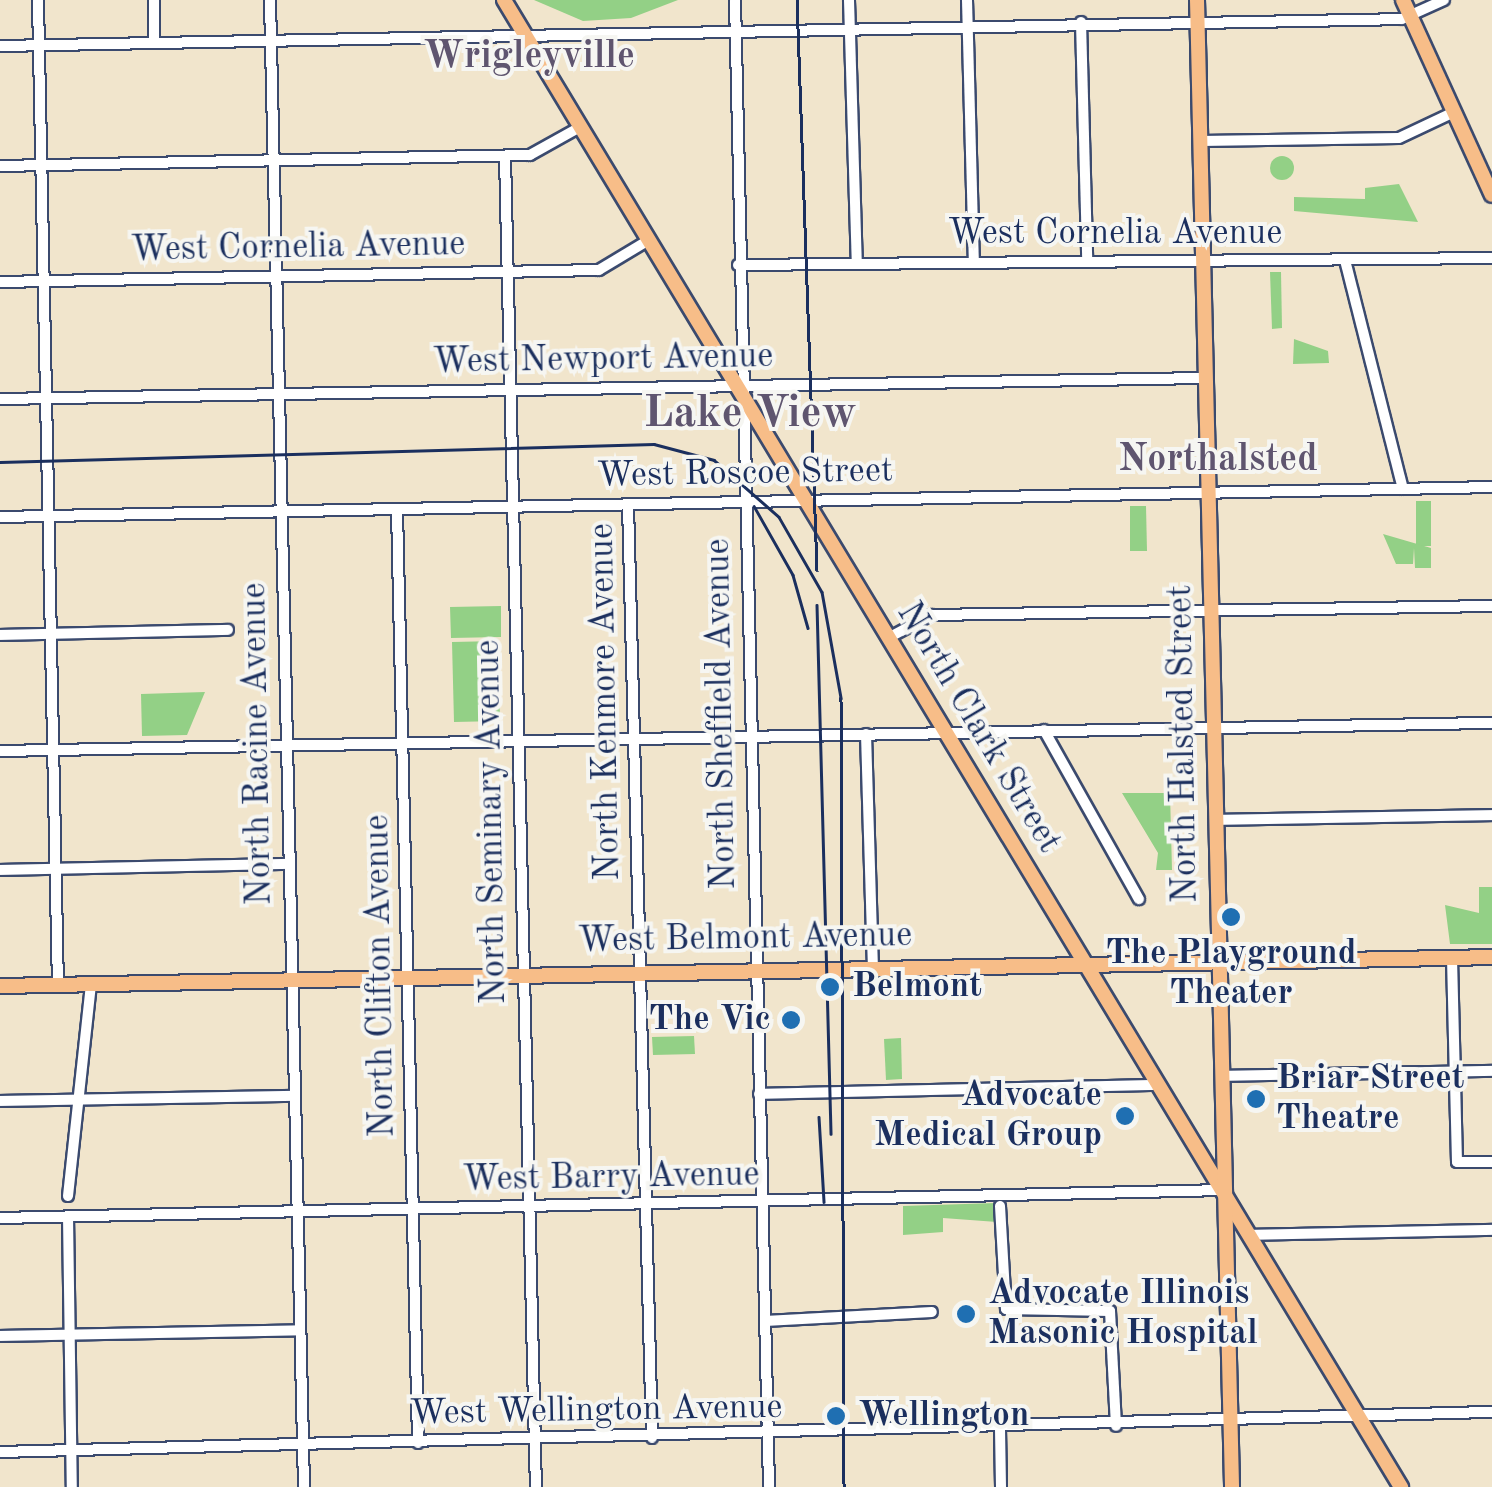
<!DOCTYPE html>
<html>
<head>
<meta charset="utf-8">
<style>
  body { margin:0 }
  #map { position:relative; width:1492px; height:1487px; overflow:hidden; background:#f1e5cc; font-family:"Old Standard TT",serif }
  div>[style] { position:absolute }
  .green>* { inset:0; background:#93d086 }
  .round { border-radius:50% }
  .roads { filter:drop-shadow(2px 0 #3b4a6e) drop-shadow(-2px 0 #3b4a6e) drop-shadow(0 2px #3b4a6e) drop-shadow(0 -2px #3b4a6e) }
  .minor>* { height:10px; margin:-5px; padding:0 5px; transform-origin:5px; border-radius:5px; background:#fff }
  .major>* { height:14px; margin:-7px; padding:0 7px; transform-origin:7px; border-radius:7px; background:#f7bd88 }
  .rail>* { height:2.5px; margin:-1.25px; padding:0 1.25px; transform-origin:1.25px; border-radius:1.25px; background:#1b2f5e }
  .dots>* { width:28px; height:28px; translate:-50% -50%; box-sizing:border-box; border:5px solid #f6f6f2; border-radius:50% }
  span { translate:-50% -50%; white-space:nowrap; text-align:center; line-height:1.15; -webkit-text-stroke:8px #f6f6f2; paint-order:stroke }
  .street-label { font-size:35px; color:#1b2f5e }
  .poi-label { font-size:35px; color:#1b2f5e; font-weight:700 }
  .left { translate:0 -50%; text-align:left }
  .right { translate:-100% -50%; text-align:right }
  .neighbourhood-label { font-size:38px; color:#5f556f; font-weight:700 }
  .district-label { font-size:45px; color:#5f556f; font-weight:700 }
</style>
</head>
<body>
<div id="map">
  <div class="green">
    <i style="clip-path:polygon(534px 0,678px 0,631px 18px,583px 21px)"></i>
    <i class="round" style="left:1270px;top:156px;width:24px;height:24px"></i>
    <i style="clip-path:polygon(1399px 184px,1418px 222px,1294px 211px,1294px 197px,1365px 199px,1365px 188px)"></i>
    <i style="clip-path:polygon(1270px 272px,1281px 272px,1282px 328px,1272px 329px)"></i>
    <i style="clip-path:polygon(1294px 339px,1328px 351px,1329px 363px,1293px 364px)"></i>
    <i style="clip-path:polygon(1416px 501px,1431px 501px,1431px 546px,1416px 546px)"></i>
    <i style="clip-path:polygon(1130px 506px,1146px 506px,1147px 551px,1130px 551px)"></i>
    <i style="clip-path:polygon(1383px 534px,1431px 548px,1431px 568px,1415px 568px,1414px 548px,1413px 564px,1396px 564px)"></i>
    <i style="clip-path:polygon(501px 606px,501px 637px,451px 638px,450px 607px)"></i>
    <i style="clip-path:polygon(498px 641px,500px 721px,454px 722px,452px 642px)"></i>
    <i style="clip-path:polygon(205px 692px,187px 735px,142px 736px,141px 694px)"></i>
    <i style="clip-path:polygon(1122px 793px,1170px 793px,1172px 870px,1156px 870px,1158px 853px)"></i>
    <i style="clip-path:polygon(1479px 887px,1492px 887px,1492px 944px,1450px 944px,1445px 905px,1479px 913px)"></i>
    <i style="clip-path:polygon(694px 1036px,695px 1054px,653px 1055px,652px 1037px)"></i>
    <i style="clip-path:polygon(901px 1038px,902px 1079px,886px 1080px,884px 1039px)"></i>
    <i style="clip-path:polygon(996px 1203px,997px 1222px,943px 1218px,943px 1232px,903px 1235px,903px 1206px)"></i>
  </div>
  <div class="roads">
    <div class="minor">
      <i style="left:38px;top:0;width:984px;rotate:88.84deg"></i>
      <i style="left:154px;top:0;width:43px;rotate:90deg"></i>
      <i style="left:270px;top:0;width:1487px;rotate:88.69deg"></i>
      <i style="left:735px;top:0;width:1487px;rotate:88.69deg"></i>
      <i style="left:849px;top:0;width:263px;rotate:88.3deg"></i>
      <i style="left:967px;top:0;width:261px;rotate:88.5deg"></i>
      <i style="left:1081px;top:22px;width:236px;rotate:88.5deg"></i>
      <i style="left:0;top:46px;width:1402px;rotate:-1.1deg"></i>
      <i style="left:1402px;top:19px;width:46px;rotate:-24.3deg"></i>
      <i style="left:1201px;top:141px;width:198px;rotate:-0.9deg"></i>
      <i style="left:1399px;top:138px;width:61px;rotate:-25.3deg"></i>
      <i style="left:505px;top:156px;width:1331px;rotate:88.67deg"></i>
      <i style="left:0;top:166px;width:530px;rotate:-1.19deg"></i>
      <i style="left:530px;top:155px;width:57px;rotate:-29.2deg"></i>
      <i style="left:1345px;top:260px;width:236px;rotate:75.8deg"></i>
      <i style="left:738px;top:265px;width:754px;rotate:-0.53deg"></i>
      <i style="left:0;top:282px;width:599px;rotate:-1.15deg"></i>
      <i style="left:599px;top:270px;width:58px;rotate:-31deg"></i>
      <i style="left:0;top:399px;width:1206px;rotate:-1deg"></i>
      <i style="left:628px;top:504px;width:934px;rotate:88.53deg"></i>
      <i style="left:397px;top:509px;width:934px;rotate:88.71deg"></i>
      <i style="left:0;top:517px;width:1492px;rotate:-1.15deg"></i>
      <i style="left:0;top:635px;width:228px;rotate:-1.3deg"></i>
      <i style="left:888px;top:638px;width:49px;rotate:-28.1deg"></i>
      <i style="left:931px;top:615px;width:561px;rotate:-0.92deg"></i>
      <i style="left:1044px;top:730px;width:194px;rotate:60.7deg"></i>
      <i style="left:866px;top:734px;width:233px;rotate:88.3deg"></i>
      <i style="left:0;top:751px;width:1492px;rotate:-1.08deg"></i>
      <i style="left:1215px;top:820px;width:277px;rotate:-1deg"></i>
      <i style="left:0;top:870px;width:288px;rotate:-1.2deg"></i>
      <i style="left:1452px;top:958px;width:204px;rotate:88.6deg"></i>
      <i style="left:1457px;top:1162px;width:35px"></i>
      <i style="left:1221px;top:1076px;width:271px;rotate:-1.1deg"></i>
      <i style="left:759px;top:1094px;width:398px;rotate:-1.3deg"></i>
      <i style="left:0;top:1101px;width:293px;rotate:-1deg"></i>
      <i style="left:68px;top:1196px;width:213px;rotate:-83.8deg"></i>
      <i style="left:1000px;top:1206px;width:103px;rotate:86.7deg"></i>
      <i style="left:1006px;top:1309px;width:104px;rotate:1.1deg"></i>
      <i style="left:1110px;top:1311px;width:115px;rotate:87deg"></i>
      <i style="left:68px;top:1216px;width:271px;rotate:89.2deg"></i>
      <i style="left:0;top:1218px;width:1223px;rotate:-1.31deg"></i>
      <i style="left:1249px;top:1235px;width:243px;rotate:-1.2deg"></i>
      <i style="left:765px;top:1321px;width:167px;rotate:-3.1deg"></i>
      <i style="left:0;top:1336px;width:299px;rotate:-1.1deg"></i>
      <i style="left:1000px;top:1429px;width:58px;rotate:89deg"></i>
      <i style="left:0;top:1452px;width:1493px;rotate:-1.54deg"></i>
    </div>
    <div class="major">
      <i style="left:504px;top:0;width:1737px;rotate:58.9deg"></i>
      <i style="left:1197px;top:0;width:1487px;rotate:88.65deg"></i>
      <i style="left:1403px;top:0;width:214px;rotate:65.5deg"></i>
      <i style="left:0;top:986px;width:1492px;rotate:-1.11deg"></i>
    </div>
  </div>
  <div class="rail">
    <i style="left:797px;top:0;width:570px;rotate:87.99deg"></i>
    <i style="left:0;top:462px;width:654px;rotate:-1.58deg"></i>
    <i style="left:654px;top:444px;width:62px;rotate:14.9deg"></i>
    <i style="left:714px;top:460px;width:86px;rotate:41.2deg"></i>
    <i style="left:779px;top:517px;width:86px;rotate:60.2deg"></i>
    <i style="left:822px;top:592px;width:108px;rotate:79.8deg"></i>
    <i style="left:841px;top:698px;width:789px;rotate:89.78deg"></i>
    <i style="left:754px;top:506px;width:79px;rotate:60.5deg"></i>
    <i style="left:793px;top:575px;width:55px;rotate:74.2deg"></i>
    <i style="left:817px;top:605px;width:529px;rotate:88.48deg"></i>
    <i style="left:819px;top:1117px;width:85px;rotate:86.6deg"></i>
  </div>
  <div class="dots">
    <i style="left:1231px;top:917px;background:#1f6fb2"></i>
    <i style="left:830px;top:987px;background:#1f6fb2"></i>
    <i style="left:791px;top:1020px;background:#1f6fb2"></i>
    <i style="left:1256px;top:1099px;background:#1f6fb2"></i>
    <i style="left:1125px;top:1116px;background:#1f6fb2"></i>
    <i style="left:966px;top:1314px;background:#1f6fb2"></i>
    <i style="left:836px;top:1416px;background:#1f6fb2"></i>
  </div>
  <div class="street-label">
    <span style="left:1115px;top:234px">West Cornelia Avenue</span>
    <span style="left:298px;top:248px;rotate:-1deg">West Cornelia Avenue</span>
    <span style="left:603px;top:360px;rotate:-1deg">West Newport Avenue</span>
    <span style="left:745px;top:474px;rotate:-1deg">West Roscoe Street</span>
    <span style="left:606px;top:702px;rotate:-91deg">North Kenmore Avenue</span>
    <span style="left:722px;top:714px;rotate:-91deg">North Sheffield Avenue</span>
    <span style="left:978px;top:728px;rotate:59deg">North Clark Street</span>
    <span style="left:258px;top:744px;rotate:-91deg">North Racine Avenue</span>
    <span style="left:1184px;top:744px;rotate:-91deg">North Halsted Street</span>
    <span style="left:492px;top:822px;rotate:-91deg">North Seminary Avenue</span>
    <span style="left:745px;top:939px;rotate:-1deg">West Belmont Avenue</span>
    <span style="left:381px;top:976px;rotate:-91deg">North Clifton Avenue</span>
    <span style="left:611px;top:1178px;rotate:-1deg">West Barry Avenue</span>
    <span style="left:596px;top:1411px;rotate:-1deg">West Wellington Avenue</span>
  </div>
  <div class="poi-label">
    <span style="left:1231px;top:974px">The Playground<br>Theater</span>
    <span class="left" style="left:852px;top:987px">Belmont</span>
    <span class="right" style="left:771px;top:1020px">The Vic</span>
    <span class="left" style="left:1276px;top:1099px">Briar Street<br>Theatre</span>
    <span class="right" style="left:1102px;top:1116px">Advocate<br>Medical Group</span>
    <span class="left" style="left:988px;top:1314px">Advocate Illinois<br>Masonic Hospital</span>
    <span class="left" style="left:858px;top:1416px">Wellington</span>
  </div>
  <div class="neighbourhood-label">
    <span style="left:529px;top:58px">Wrigleyville</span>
    <span style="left:1218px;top:461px">Northalsted</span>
  </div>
  <div class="district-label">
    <span style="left:750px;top:415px">Lake View</span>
  </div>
</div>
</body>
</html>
